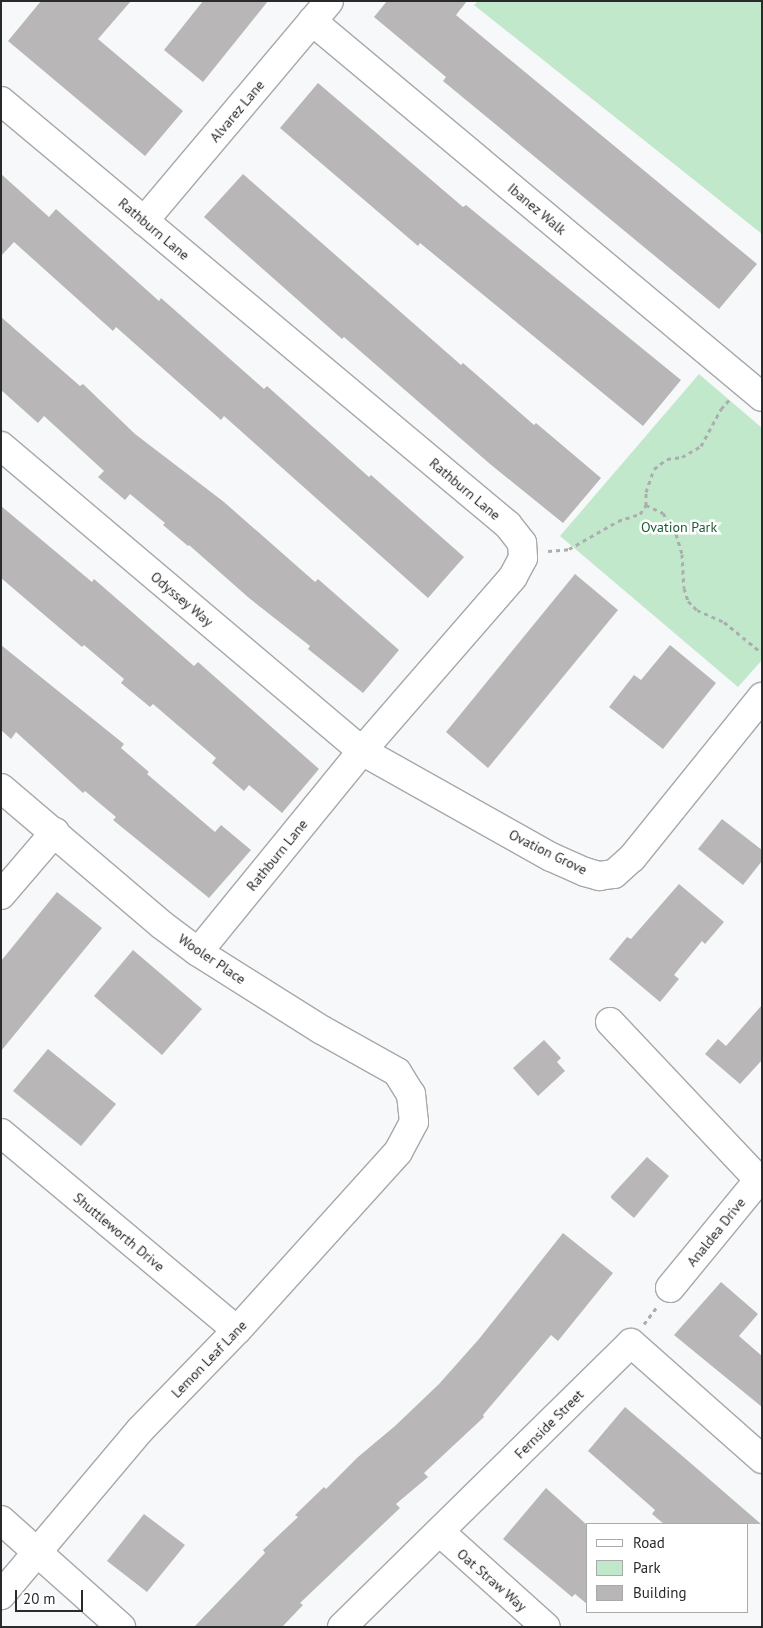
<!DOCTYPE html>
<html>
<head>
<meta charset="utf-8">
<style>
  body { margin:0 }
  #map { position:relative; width:763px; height:1628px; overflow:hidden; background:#f7f8fa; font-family:"PT Sans",sans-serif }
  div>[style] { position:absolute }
  .green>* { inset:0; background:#c2e8cb }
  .building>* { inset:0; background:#b9b6b8 }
  .path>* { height:3px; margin-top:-1.5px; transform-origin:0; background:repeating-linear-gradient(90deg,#acadae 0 4px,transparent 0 8px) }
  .roads { filter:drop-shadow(1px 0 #a7a8aa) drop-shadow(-1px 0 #a7a8aa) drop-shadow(0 1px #a7a8aa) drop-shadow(0 -1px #a7a8aa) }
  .minor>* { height:28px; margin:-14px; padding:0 14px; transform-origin:14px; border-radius:14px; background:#fff }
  span { translate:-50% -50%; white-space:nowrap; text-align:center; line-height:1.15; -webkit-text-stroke:5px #fff; paint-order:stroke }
  .street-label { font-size:14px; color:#292a2b }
  .park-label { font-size:14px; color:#1b5b33 }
  .frame { position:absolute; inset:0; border:2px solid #292a2b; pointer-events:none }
  .legend { position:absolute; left:586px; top:1523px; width:162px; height:90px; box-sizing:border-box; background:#fff; border:1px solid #a9aaaa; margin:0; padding:6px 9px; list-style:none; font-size:15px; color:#292a2b }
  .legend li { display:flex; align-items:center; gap:10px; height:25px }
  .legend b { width:25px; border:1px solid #a9aaaa }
  .scale { position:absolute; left:15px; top:1590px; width:68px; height:22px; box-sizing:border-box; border:2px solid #292a2b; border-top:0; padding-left:6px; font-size:15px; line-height:18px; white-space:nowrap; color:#292a2b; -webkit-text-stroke:4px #fff; paint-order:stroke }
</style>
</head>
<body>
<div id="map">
  <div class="green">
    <i style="clip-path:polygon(478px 1px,762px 1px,762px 234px,474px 5px)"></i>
    <i style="clip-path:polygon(699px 374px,762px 428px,762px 660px,738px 687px,560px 536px)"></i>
  </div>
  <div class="building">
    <i style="clip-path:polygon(41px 1px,131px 1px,98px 39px,183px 111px,145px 156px,8px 41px)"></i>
    <i style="clip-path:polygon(203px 1px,268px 1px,203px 82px,164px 50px)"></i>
    <i style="clip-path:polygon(387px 1px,467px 1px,456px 15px,757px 264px,719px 309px,443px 81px,446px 77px,374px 17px)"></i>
    <i style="clip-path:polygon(318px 83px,463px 207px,466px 205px,681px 380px,643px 426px,420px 243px,418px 246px,280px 128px)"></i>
    <i style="clip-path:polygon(1px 174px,49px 217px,56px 209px,159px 301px,161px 298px,264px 389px,267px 386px,369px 477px,371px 475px,464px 557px,428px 598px,224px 416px,221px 420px,116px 327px,113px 331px,14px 242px,1px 256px)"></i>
    <i style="clip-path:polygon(243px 174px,461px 365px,463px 363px,534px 425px,536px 423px,601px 478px,563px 523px,490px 464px,344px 337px,342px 339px,204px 217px)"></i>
    <i style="clip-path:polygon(1px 317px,80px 386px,83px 384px,135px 434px,224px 502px,315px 582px,318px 579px,399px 650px,363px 693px,308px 649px,310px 646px,249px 598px,189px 545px,188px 546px,163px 525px,165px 523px,130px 494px,125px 500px,98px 477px,104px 471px,44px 416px,38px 423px,1px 390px)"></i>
    <i style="clip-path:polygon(1px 506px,92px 582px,94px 579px,194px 666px,198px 662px,319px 769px,282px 813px,249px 785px,244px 791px,212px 763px,216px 758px,153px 704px,150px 707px,121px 683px,124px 679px,84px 645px,82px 647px,1px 578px)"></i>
    <i style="clip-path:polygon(575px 574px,618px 610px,488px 768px,446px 732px)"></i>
    <i style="clip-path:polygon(1px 645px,124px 744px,121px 748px,149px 772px,147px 774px,215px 832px,221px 825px,251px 850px,209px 898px,113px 820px,116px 817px,85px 791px,83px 793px,16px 732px,11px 739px,1px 730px)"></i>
    <i style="clip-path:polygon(670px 645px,716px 683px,663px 749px,609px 707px,634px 675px,641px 680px)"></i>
    <i style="clip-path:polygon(722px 819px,762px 850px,762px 861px,743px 885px,698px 849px)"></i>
    <i style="clip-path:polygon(679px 884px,724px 922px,705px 944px,702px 941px,674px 975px,679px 979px,660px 1002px,609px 959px,627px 937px,631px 939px)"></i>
    <i style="clip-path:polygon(57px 892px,102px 928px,1px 1051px,1px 961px)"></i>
    <i style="clip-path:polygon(133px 950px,202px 1009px,162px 1055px,94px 996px)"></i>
    <i style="clip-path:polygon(762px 1005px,762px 1060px,740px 1084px,705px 1054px,718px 1039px,726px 1046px)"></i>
    <i style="clip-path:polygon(544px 1040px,561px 1058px,557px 1062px,565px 1071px,538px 1096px,513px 1068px)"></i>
    <i style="clip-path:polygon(48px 1049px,116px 1104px,81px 1146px,13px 1091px)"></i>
    <i style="clip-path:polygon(647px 1157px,669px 1176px,634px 1218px,611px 1198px,611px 1196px)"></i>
    <i style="clip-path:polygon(563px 1233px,613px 1273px,558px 1341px,551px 1335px,483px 1415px,484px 1417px,424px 1473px,428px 1477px,396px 1504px,400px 1508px,300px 1603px,303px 1605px,282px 1627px,194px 1627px,265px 1553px,263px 1550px,298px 1517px,295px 1515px,324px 1487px,326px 1489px,358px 1457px,395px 1426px,439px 1384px,479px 1339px)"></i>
    <i style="clip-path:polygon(721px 1282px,758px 1314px,739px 1336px,762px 1356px,762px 1407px,674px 1335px)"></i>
    <i style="clip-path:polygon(625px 1407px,687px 1460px,761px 1524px,664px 1524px,652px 1514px,655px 1510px,588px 1451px)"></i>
    <i style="clip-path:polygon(546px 1488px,587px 1525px,587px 1604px,575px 1594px,572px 1597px,503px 1539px)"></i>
    <i style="clip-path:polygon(144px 1514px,185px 1545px,147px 1592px,107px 1561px)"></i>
  </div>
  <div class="path">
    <i style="left:646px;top:505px;width:19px;rotate:25deg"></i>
    <i style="left:663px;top:513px;width:25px;rotate:58deg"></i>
    <i style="left:676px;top:534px;width:21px;rotate:73deg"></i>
    <i style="left:682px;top:554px;width:34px;rotate:87deg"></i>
    <i style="left:684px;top:588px;width:14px;rotate:73deg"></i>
    <i style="left:688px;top:601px;width:13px;rotate:45deg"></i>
    <i style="left:697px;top:610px;width:30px;rotate:24deg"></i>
    <i style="left:724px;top:622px;width:49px;rotate:39.2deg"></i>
    <i style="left:548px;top:551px;width:21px;rotate:-5deg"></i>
    <i style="left:569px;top:549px;width:56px;rotate:-29.7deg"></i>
    <i style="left:618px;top:521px;width:23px;rotate:-18deg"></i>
    <i style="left:640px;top:514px;width:11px;rotate:-56deg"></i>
    <i style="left:646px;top:505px;width:13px;rotate:-90deg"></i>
    <i style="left:646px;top:492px;width:24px;rotate:-71deg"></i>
    <i style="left:654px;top:469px;width:16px;rotate:-38deg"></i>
    <i style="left:667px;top:459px;width:15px;rotate:-8deg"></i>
    <i style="left:682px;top:457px;width:22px;rotate:-30deg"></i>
    <i style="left:701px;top:446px;width:42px;rotate:-61.6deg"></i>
    <i style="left:721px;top:409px;width:12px;rotate:-48deg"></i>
    <i style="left:644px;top:1324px;width:21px;rotate:-53deg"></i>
  </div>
  <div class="roads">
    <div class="minor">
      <i style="left:312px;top:21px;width:586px;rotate:39.88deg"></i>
      <i style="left:1px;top:101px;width:661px;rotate:39.91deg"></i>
      <i style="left:508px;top:525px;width:23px;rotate:52deg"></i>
      <i style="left:522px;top:543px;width:15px;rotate:86deg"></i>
      <i style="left:523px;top:558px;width:21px;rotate:118deg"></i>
      <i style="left:513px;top:577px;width:230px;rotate:131deg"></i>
      <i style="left:362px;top:751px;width:259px;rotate:129.2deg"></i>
      <i style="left:144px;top:221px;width:287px;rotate:-49.9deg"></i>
      <i style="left:1px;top:446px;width:473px;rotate:40.2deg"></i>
      <i style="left:362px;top:751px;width:217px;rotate:29.3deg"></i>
      <i style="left:551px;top:857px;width:37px;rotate:24deg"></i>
      <i style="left:585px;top:872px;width:15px;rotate:16deg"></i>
      <i style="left:599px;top:876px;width:15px;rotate:-8deg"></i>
      <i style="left:614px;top:874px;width:24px;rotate:-42deg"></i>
      <i style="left:632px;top:858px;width:207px;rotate:-51.1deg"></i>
      <i style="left:1px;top:788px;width:211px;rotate:40.4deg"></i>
      <i style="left:162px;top:925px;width:45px;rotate:36.9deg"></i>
      <i style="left:198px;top:952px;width:146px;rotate:32.2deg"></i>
      <i style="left:322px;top:1030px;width:86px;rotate:29.2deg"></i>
      <i style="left:397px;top:1072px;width:26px;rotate:58deg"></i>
      <i style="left:411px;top:1094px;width:28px;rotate:84deg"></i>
      <i style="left:414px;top:1122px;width:34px;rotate:118deg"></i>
      <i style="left:398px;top:1152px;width:240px;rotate:132.1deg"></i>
      <i style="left:237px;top:1330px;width:139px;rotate:134.1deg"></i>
      <i style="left:140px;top:1430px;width:216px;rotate:130.1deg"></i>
      <i style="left:1px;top:895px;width:83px;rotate:-49.4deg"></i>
      <i style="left:610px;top:1022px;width:217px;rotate:46.7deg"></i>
      <i style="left:1px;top:1133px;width:307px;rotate:39.9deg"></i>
      <i style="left:670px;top:1288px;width:145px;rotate:-50.6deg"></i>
      <i style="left:1px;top:1520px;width:161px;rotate:41.7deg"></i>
      <i style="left:440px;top:1532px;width:142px;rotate:41.9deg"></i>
      <i style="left:342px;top:1627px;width:405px;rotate:-44.5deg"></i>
      <i style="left:631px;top:1343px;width:175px;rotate:41.5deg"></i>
    </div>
  </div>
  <div class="street-label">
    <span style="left:237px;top:111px;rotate:-50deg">Alvarez Lane</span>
    <span style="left:537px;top:209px;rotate:40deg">Ibanez Walk</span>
    <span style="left:154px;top:229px;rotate:40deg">Rathburn Lane</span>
    <span style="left:465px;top:489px;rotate:40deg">Rathburn Lane</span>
    <span style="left:182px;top:599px;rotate:40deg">Odyssey Way</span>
    <span style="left:548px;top:852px;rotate:26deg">Ovation Grove</span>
    <span style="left:277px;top:855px;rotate:-51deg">Rathburn Lane</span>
    <span style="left:212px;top:959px;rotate:34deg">Wooler Place</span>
    <span style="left:119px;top:1232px;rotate:40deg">Shuttleworth Drive</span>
    <span style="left:716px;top:1232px;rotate:-51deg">Analdea Drive</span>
    <span style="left:209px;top:1359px;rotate:-46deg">Lemon Leaf Lane</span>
    <span style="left:549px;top:1424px;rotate:-45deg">Fernside Street</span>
    <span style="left:492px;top:1580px;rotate:41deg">Oat Straw Way</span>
  </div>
  <div class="park-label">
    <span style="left:679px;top:527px">Ovation Park</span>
  </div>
  <div class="frame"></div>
  <ul class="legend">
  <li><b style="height:6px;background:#fff"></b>Road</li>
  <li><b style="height:14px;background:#c2e8cb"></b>Park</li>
  <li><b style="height:14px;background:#b9b6b8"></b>Building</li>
  </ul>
  <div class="scale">20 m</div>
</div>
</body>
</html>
